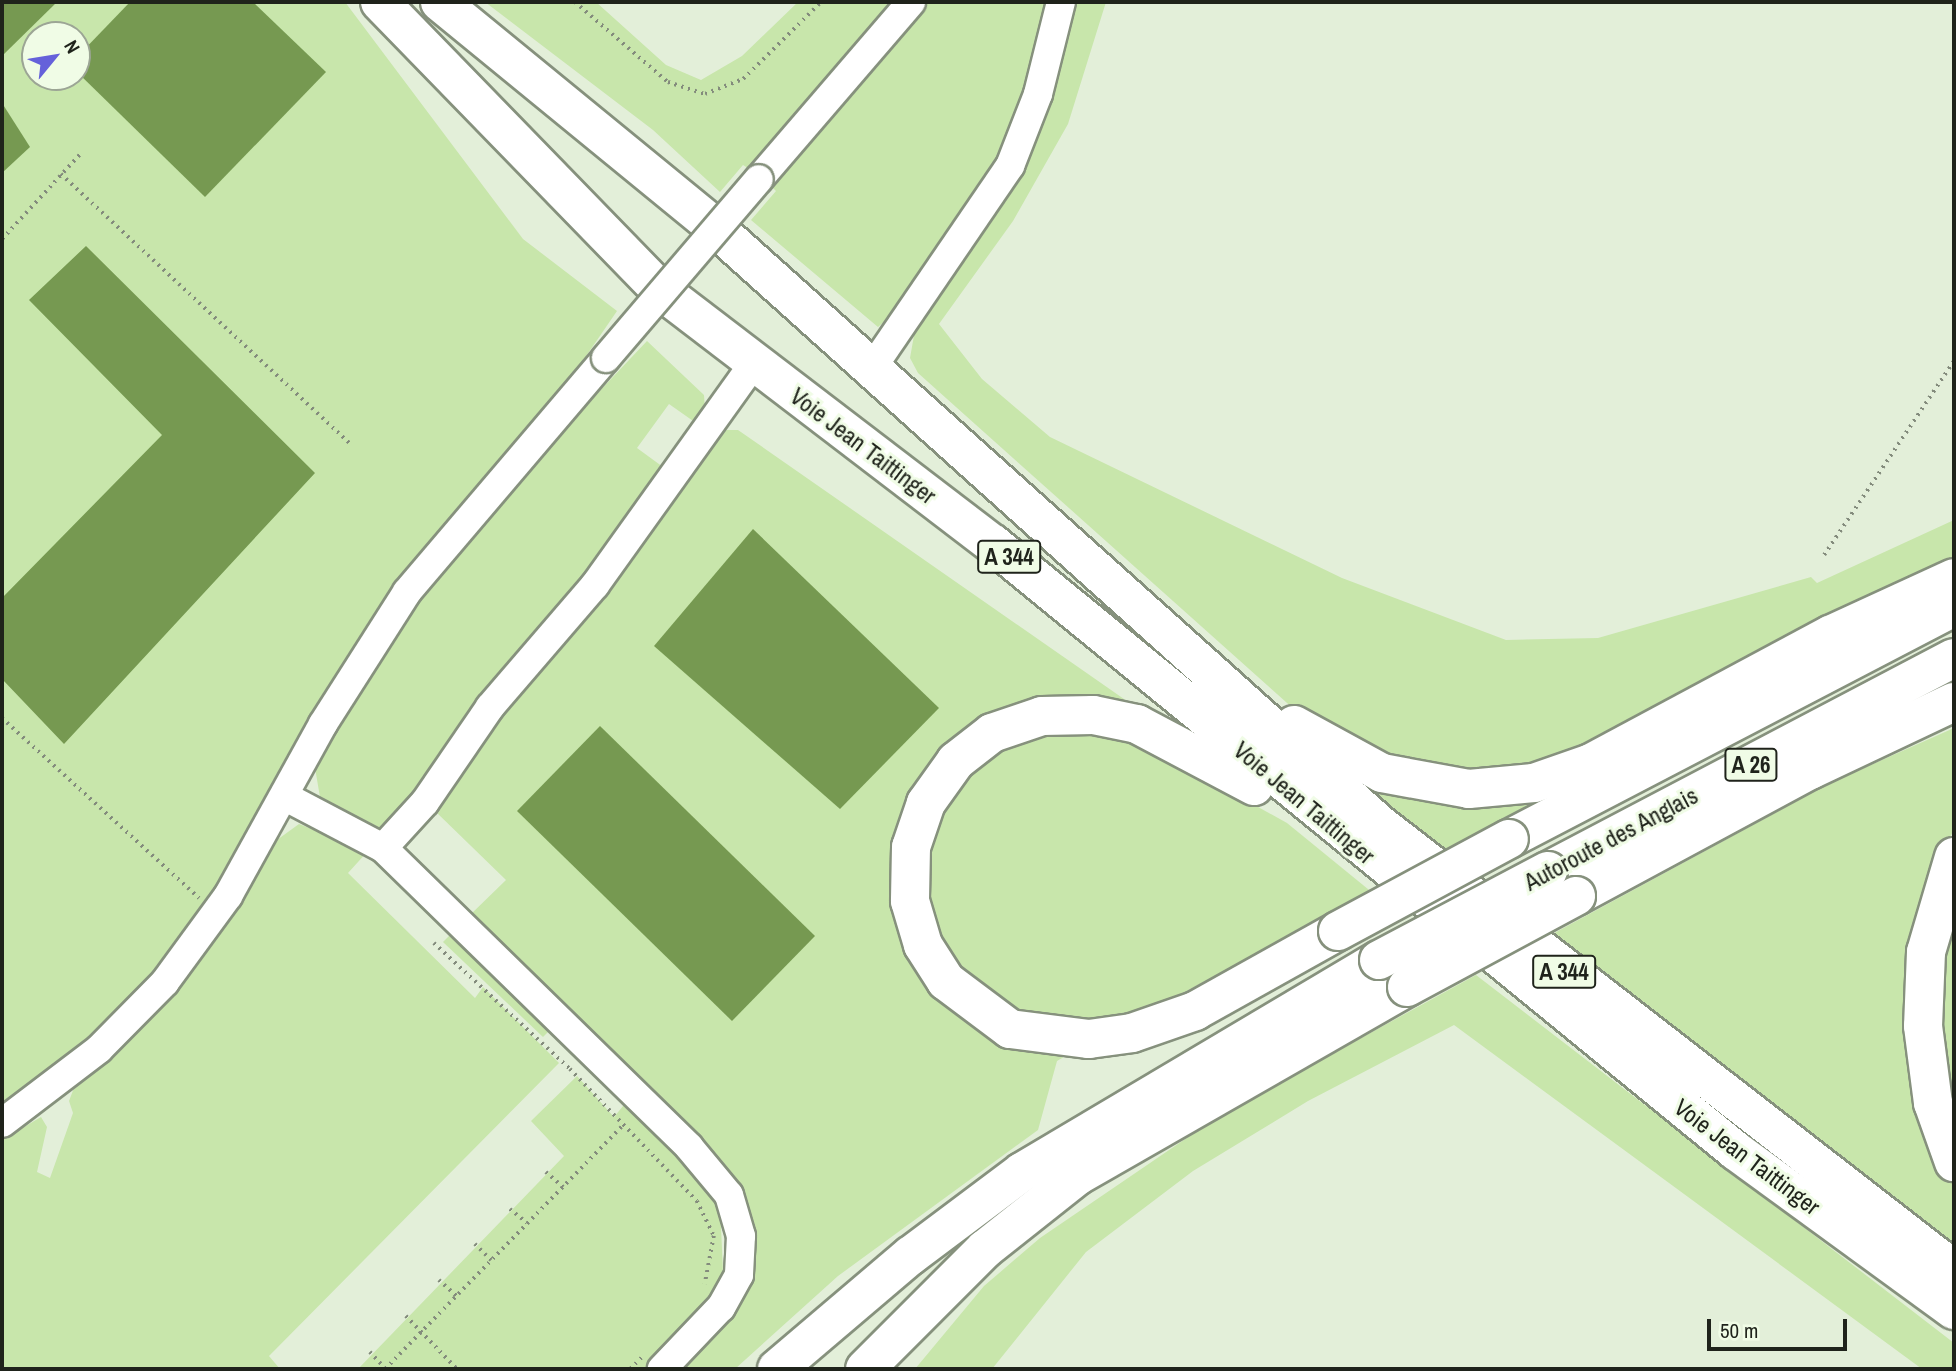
<!DOCTYPE html>
<html>
<head>
<meta charset="utf-8">
<style>
  body { margin:0 }
  #map { position:relative; width:1956px; height:1371px; overflow:hidden; background:#e3efd9; font-family:"Archivo Narrow",sans-serif }
  div>[style] { position:absolute }
  .green>* { inset:0; background:#c8e6ab }
  .water>* { inset:0; background:#769951 }
  .path>* { height:3.5px; margin-top:-1.75px; transform-origin:0; background:repeating-linear-gradient(90deg,#838b7c 0 2px,transparent 0 7px) }
  .roads { filter:drop-shadow(2px 0 #86917d) drop-shadow(-2px 0 #86917d) drop-shadow(0 2px #86917d) drop-shadow(0 -2px #86917d) }
  .minor>* { height:28px; margin:-14px; padding:0 14px; transform-origin:14px; border-radius:14px; background:#fff }
  .highway>* { height:38px; margin:-19px; padding:0 19px; transform-origin:19px; border-radius:19px; background:#fff }
  .bridges { filter:drop-shadow(2px 0 #86917d) drop-shadow(-2px 0 #86917d) drop-shadow(0 2px #86917d) drop-shadow(0 -2px #86917d) }
  .minor-bridge>* { height:28px; margin:-14px; padding:0 14px; transform-origin:14px; border-radius:14px; background:#fff }
  .highway-bridge>* { height:38px; margin:-19px; padding:0 19px; transform-origin:19px; border-radius:19px; background:#fff }
  span { translate:-50% -50%; white-space:nowrap; text-align:center; line-height:1.15; -webkit-text-stroke:6px #f0fce6; paint-order:stroke }
  .shield-label span { padding:2px 5px; background:#f0fce6; border:2px solid; border-radius:5px; -webkit-text-stroke-width:0 }
  .shield-label { font-size:23px; color:#1f231b; font-weight:700 }
  .street-label { font-size:24px; color:#1f231b }
  .frame { position:absolute; inset:0; border:4px solid #1f231b; pointer-events:none }
  .north { position:absolute; left:21px; top:21px; width:70px; height:70px; box-sizing:border-box; background:#f0fce6; border:2px solid #9ca595; border-radius:50%; rotate:60deg; font-size:19px; font-weight:700; line-height:28px; text-align:center; color:#1f231b }
  .north::after { content:''; display:block; margin:auto; width:24px; height:32px; background:#6561da; clip-path:polygon(50% 0,100% 100%,50% 72%,0 100%) }
  .scale { position:absolute; left:1707px; top:1319px; width:140px; height:32px; box-sizing:border-box; border:4px solid #1f231b; border-top:0; padding-left:9px; font-size:21px; line-height:24px; white-space:nowrap; color:#1f231b; -webkit-text-stroke:5px #f0fce6; paint-order:stroke }
</style>
</head>
<body>
<div id="map">
  <div class="green">
    <i style="clip-path:polygon(evenodd,2px 2px,345px 2px,523px 239px,617px 311px,220px 890px,147px 984px,79px 1051px,2px 1105px,2px 2px,35px 35px,77px 35px,77px 77px,35px 77px,35px 35px)"></i>
    <i style="clip-path:polygon(485px 2px,596px 2px,666px 65px,701px 80px,742px 56px,798px 2px,895px 2px,751px 170px,743px 165px,720px 192px,653px 130px)"></i>
    <i style="clip-path:polygon(927px 2px,1053px 2px,1005px 157px,902px 306px,878px 327px,751px 220px,776px 191px,771px 186px)"></i>
    <i style="clip-path:polygon(1069px 2px,1106px 2px,1068px 124px,1013px 221px,939px 324px,982px 379px,1050px 437px,1342px 578px,1506px 640px,1598px 638px,1811px 577px,1817px 583px,1954px 520px,1954px 563px,1561px 758px,1516px 772px,1465px 773px,1365px 756px,1296px 711px,918px 373px,910px 358px,916px 324px,1011px 185px)"></i>
    <i style="clip-path:polygon(647px 341px,704px 395px,705px 410px,696px 423px,669px 404px,637px 448px,663px 467px,602px 558px,459px 726px,438px 766px,387px 832px,373px 833px,321px 803px,314px 762px,396px 624px,505px 491px)"></i>
    <i style="clip-path:polygon(725px 430px,738px 430px,1134px 706px,1054px 701px,906px 823px,935px 987px,1079px 1048px,1057px 1061px,1038px 1130px,838px 1276px,735px 1369px,676px 1369px,750px 1222px,736px 1180px,469px 916px,506px 880px,435px 811px,452px 772px)"></i>
    <i style="clip-path:polygon(1954px 728px,1954px 829px,1937px 865px,1943px 1161px,1954px 1186px,1954px 1249px,1547px 937px,1828px 784px)"></i>
    <i style="clip-path:polygon(1063px 731px,1107px 734px,1154px 749px,1287px 823px,1374px 894px,1144px 1013px,1048px 1024px,992px 1006px,940px 949px,929px 909px,928px 853px,939px 812px,957px 781px,990px 755px)"></i>
    <i style="clip-path:polygon(1659px 735px,1447px 855px,1347px 771px,1463px 796px)"></i>
    <i style="clip-path:polygon(299px 824px,368px 851px,348px 873px,475px 998px,483px 987px,559px 1063px,269px 1356px,280px 1369px,2px 1369px,2px 1140px,41px 1117px,47px 1127px,37px 1172px,50px 1178px,73px 1113px,69px 1101px,77px 1080px,270px 845px)"></i>
    <i style="clip-path:polygon(1954px 891px,1954px 1125px,1940px 1071px,1937px 970px)"></i>
    <i style="clip-path:polygon(454px 931px,553px 1027px,543px 1037px,443px 942px)"></i>
    <i style="clip-path:polygon(1476px 975px,1954px 1343px,1954px 1369px,1922px 1369px,1454px 1025px,1308px 1101px,1193px 1171px,1086px 1252px,992px 1369px,915px 1369px,984px 1286px,1040px 1238px,1219px 1116px)"></i>
    <i style="clip-path:polygon(577px 1076px,614px 1117px,628px 1100px,694px 1165px,720px 1204px,723px 1272px,712px 1303px,649px 1369px,358px 1369px,564px 1156px,531px 1121px)"></i>
  </div>
  <div class="water">
    <i style="clip-path:polygon(2px 2px,57px 2px,2px 56px)"></i>
    <i style="clip-path:polygon(130px 2px,253px 2px,326px 72px,205px 197px,77px 72px,77px 57px)"></i>
    <i style="clip-path:polygon(2px 103px,30px 147px,2px 173px)"></i>
    <i style="clip-path:polygon(86px 246px,315px 473px,64px 744px,2px 679px,2px 598px,162px 435px,29px 300px)"></i>
    <i style="clip-path:polygon(753px 529px,939px 708px,840px 809px,654px 646px)"></i>
    <i style="clip-path:polygon(600px 726px,815px 936px,732px 1021px,517px 811px)"></i>
  </div>
  <div class="path">
    <i style="left:575px;top:2px;width:123px;rotate:40.7deg"></i>
    <i style="left:668px;top:82px;width:39px;rotate:18deg"></i>
    <i style="left:705px;top:94px;width:41px;rotate:-21.5deg"></i>
    <i style="left:743px;top:79px;width:110px;rotate:-44.6deg"></i>
    <i style="left:61px;top:174px;width:398px;rotate:43deg"></i>
    <i style="left:2px;top:239px;width:118px;rotate:-47.4deg"></i>
    <i style="left:1824px;top:555px;width:234px;rotate:-56.2deg"></i>
    <i style="left:2px;top:718px;width:267px;rotate:42.4deg"></i>
    <i style="left:434px;top:943px;width:185px;rotate:42.8deg"></i>
    <i style="left:570px;top:1069px;width:183px;rotate:46.1deg"></i>
    <i style="left:697px;top:1201px;width:39px;rotate:64deg"></i>
    <i style="left:714px;top:1236px;width:49px;rotate:100.6deg"></i>
    <i style="left:546px;top:1172px;width:23px;rotate:41deg"></i>
    <i style="left:510px;top:1209px;width:22px;rotate:39deg"></i>
    <i style="left:475px;top:1244px;width:23px;rotate:45deg"></i>
    <i style="left:439px;top:1280px;width:24px;rotate:42deg"></i>
    <i style="left:406px;top:1316px;width:74px;rotate:46.1deg"></i>
    <i style="left:370px;top:1352px;width:22px;rotate:47deg"></i>
    <i style="left:385px;top:1369px;width:342px;rotate:-45.7deg"></i>
    <i style="left:630px;top:1369px;width:16px;rotate:-45deg"></i>
  </div>
  <div class="roads">
    <div class="minor">
      <i style="left:759px;top:179px;width:233px;rotate:-49.3deg"></i>
      <i style="left:872px;top:368px;width:245px;rotate:-55.7deg"></i>
      <i style="left:1010px;top:166px;width:77px;rotate:-68.7deg"></i>
      <i style="left:1038px;top:94px;width:95px;rotate:-76deg"></i>
      <i style="left:284px;top:796px;width:112px;rotate:27.7deg"></i>
      <i style="left:383px;top:848px;width:428px;rotate:44.3deg"></i>
      <i style="left:689px;top:1147px;width:62px;rotate:50.2deg"></i>
      <i style="left:729px;top:1195px;width:43px;rotate:73.7deg"></i>
      <i style="left:741px;top:1236px;width:39px;rotate:93deg"></i>
      <i style="left:739px;top:1275px;width:37px;rotate:119deg"></i>
      <i style="left:721px;top:1307px;width:86px;rotate:133.6deg"></i>
      <i style="left:383px;top:848px;width:62px;rotate:-47.6deg"></i>
      <i style="left:425px;top:802px;width:115px;rotate:-55.6deg"></i>
      <i style="left:490px;top:707px;width:161px;rotate:-49.3deg"></i>
      <i style="left:595px;top:585px;width:273px;rotate:-54.4deg"></i>
      <i style="left:2px;top:1123px;width:122px;rotate:-37.3deg"></i>
      <i style="left:99px;top:1049px;width:94px;rotate:-45.4deg"></i>
      <i style="left:165px;top:982px;width:107px;rotate:-53.8deg"></i>
      <i style="left:228px;top:896px;width:196px;rotate:-61.1deg"></i>
      <i style="left:323px;top:724px;width:156px;rotate:-57.5deg"></i>
      <i style="left:407px;top:592px;width:307px;rotate:-49.6deg"></i>
    </div>
    <div class="highway">
      <i style="left:380px;top:2px;width:400px;rotate:45.8deg"></i>
      <i style="left:659px;top:289px;width:420px;rotate:37.4deg"></i>
      <i style="left:993px;top:544px;width:959px;rotate:39.25deg"></i>
      <i style="left:1736px;top:1151px;width:270px;rotate:36.1deg"></i>
      <i style="left:440px;top:2px;width:350px;rotate:39.3deg"></i>
      <i style="left:711px;top:224px;width:898px;rotate:41.93deg"></i>
      <i style="left:1379px;top:824px;width:728px;rotate:37.8deg"></i>
      <i style="left:1294px;top:725px;width:100px;rotate:28.6deg"></i>
      <i style="left:1382px;top:773px;width:88px;rotate:10.4deg"></i>
      <i style="left:1469px;top:789px;width:65px;rotate:-5.3deg"></i>
      <i style="left:1534px;top:783px;width:60px;rotate:-19.3deg"></i>
      <i style="left:1591px;top:763px;width:271px;rotate:-28.2deg"></i>
      <i style="left:1830px;top:635px;width:136px;rotate:-24.7deg"></i>
      <i style="left:1254px;top:786px;width:132px;rotate:-152.1deg"></i>
      <i style="left:1137px;top:724px;width:45px;rotate:-168.4deg"></i>
      <i style="left:1093px;top:715px;width:51px;rotate:178.9deg"></i>
      <i style="left:1042px;top:716px;width:53px;rotate:161.2deg"></i>
      <i style="left:992px;top:733px;width:46px;rotate:142.1deg"></i>
      <i style="left:956px;top:761px;width:52px;rotate:125.5deg"></i>
      <i style="left:926px;top:803px;width:46px;rotate:108.8deg"></i>
      <i style="left:911px;top:847px;width:54px;rotate:91.1deg"></i>
      <i style="left:910px;top:901px;width:46px;rotate:73.5deg"></i>
      <i style="left:923px;top:945px;width:43px;rotate:57.4deg"></i>
      <i style="left:946px;top:981px;width:80px;rotate:36.9deg"></i>
      <i style="left:1010px;top:1029px;width:80px;rotate:7.2deg"></i>
      <i style="left:1089px;top:1039px;width:43px;rotate:-7.9deg"></i>
      <i style="left:1132px;top:1033px;width:67px;rotate:-19.2deg"></i>
      <i style="left:1195px;top:1011px;width:164px;rotate:-29.2deg"></i>
      <i style="left:1509px;top:839px;width:502px;rotate:-27.54deg"></i>
      <i style="left:1954px;top:857px;width:99px;rotate:106.4deg"></i>
      <i style="left:1926px;top:952px;width:74px;rotate:92.3deg"></i>
      <i style="left:1923px;top:1026px;width:78px;rotate:82.6deg"></i>
      <i style="left:1933px;top:1103px;width:63px;rotate:70.4deg"></i>
      <i style="left:1548px;top:871px;width:458px;rotate:-27.7deg"></i>
      <i style="left:1576px;top:896px;width:266px;rotate:-28.3deg"></i>
      <i style="left:1810px;top:770px;width:159px;rotate:-25.3deg"></i>
      <i style="left:777px;top:1369px;width:175px;rotate:-40.4deg"></i>
      <i style="left:910px;top:1256px;width:140px;rotate:-36.9deg"></i>
      <i style="left:1022px;top:1172px;width:415px;rotate:-30.7deg"></i>
      <i style="left:865px;top:1369px;width:170px;rotate:-45deg"></i>
      <i style="left:985px;top:1249px;width:117px;rotate:-38.4deg"></i>
      <i style="left:1077px;top:1176px;width:380px;rotate:-29.8deg"></i>
    </div>
  </div>
  <div class="bridges">
    <div class="minor-bridge">
      <i style="left:606px;top:358px;width:235px;rotate:-49.5deg"></i>
    </div>
    <div class="highway-bridge">
      <i style="left:1338px;top:931px;width:194px;rotate:-28.3deg"></i>
      <i style="left:1379px;top:960px;width:191px;rotate:-27.8deg"></i>
      <i style="left:1407px;top:987px;width:192px;rotate:-28.3deg"></i>
    </div>
  </div>
  <div class="shield-label">
    <span style="left:1009px;top:557px">A 344</span>
    <span style="left:1751px;top:765px">A 26</span>
    <span style="left:1564px;top:972px">A 344</span>
  </div>
  <div class="street-label">
    <span style="left:863px;top:446px;rotate:37deg">Voie Jean Taittinger</span>
    <span style="left:1304px;top:803px;rotate:40deg">Voie Jean Taittinger</span>
    <span style="left:1611px;top:839px;rotate:-28deg">Autoroute des Anglais</span>
    <span style="left:1747px;top:1157px;rotate:37deg">Voie Jean Taittinger</span>
  </div>
  <div class="frame"></div>
  <div class="north">N</div>
  <div class="scale">50 m</div>
</div>
</body>
</html>
